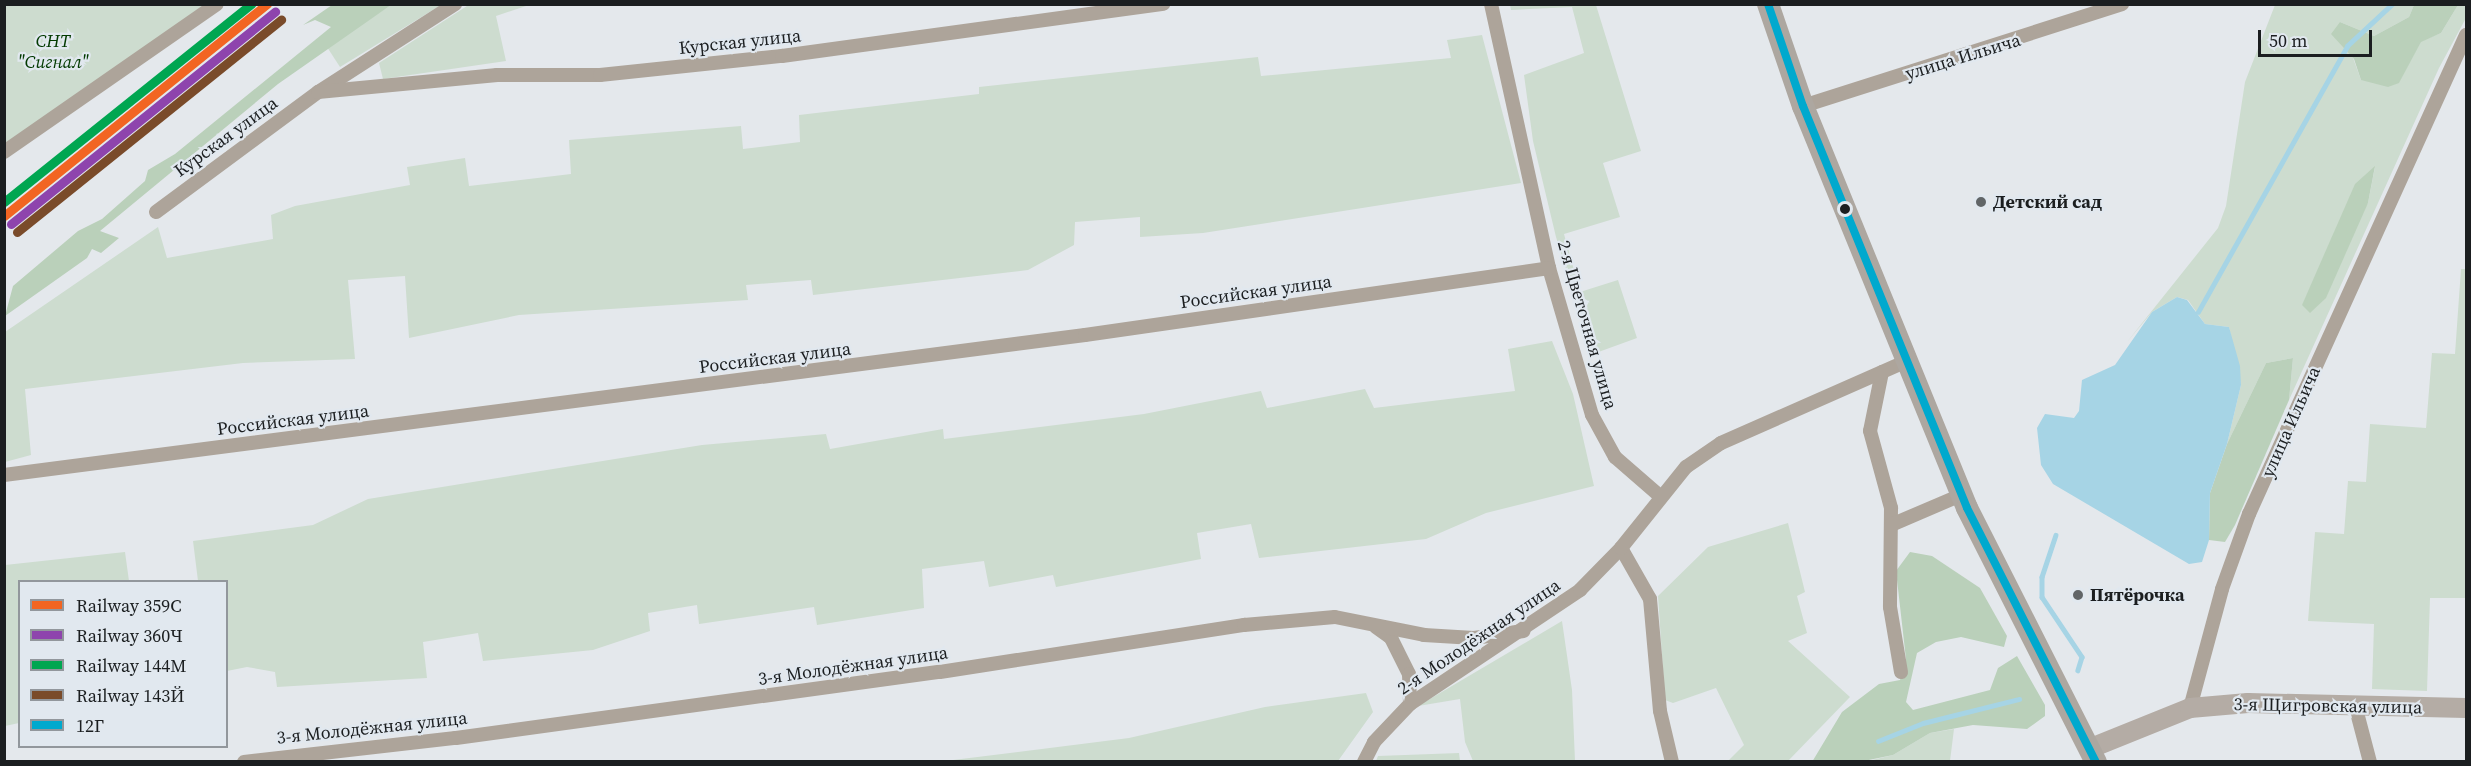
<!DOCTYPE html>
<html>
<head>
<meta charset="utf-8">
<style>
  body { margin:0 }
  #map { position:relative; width:2471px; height:766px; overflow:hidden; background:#e4e8ec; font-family:"Source Serif 4",serif }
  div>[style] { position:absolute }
  .green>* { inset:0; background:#cddccf }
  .forest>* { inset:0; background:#bad0ba }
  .water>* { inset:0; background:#a6d4e5 }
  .stream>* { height:4.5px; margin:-2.25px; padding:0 2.25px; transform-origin:2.25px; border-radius:2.25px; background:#a6d4e5 }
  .street>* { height:14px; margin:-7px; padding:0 7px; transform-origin:7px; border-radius:7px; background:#ada49a }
  .secondary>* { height:20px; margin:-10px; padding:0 10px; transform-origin:10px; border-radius:10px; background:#b4aca5 }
  .primary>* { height:22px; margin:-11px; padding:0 11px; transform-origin:11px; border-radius:11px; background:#ada7a0 }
  .bus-1>* { height:8px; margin:-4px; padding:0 4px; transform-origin:4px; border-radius:4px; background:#00a9ce }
  .rail-1>* { height:9px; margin:-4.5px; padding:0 4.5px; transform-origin:4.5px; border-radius:4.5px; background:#f26522 }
  .rail-2>* { height:9px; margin:-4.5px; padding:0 4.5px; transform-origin:4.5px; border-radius:4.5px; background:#8e44ad }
  .rail-3>* { height:9px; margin:-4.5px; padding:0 4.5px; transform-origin:4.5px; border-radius:4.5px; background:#00a651 }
  .rail-4>* { height:9px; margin:-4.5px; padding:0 4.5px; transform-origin:4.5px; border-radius:4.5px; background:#7a4b2a }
  .dots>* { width:16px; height:16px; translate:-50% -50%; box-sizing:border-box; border:3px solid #e1e8ef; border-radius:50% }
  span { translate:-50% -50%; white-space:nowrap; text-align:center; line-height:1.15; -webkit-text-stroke:4.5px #e1e8ef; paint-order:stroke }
  .park-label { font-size:18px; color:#023a00; font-style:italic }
  .street-label { font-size:18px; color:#1b1e20 }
  .poi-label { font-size:18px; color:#1b1e20; font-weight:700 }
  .left { translate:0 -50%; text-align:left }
  .frame { position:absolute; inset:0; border:6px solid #1b1e20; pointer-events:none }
  .legend { position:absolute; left:18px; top:580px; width:210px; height:168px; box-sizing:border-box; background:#e1e8ef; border:2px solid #92979c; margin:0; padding:8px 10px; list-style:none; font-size:18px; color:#1b1e20 }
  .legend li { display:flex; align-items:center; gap:12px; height:30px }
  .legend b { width:30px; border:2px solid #92979c }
  .scale { position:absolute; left:2258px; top:30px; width:114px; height:27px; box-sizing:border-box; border:3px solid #1b1e20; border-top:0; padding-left:8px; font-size:18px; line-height:21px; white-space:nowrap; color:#1b1e20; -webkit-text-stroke:4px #e1e8ef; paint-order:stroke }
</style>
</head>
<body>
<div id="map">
  <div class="green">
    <i style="clip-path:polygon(470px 4px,529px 5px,496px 16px,506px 61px,383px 79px,379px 63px)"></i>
    <i style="clip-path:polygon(5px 5px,207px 5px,5px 145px)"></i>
    <i style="clip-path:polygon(391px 5px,441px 5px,340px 67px,327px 47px)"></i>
    <i style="clip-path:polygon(1510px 5px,1596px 5px,1641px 151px,1603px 163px,1620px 217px,1564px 234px,1580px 292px,1618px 280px,1637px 338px,1593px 354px,1556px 237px,1533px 141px,1524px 75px,1584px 53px,1572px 7px,1511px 10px)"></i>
    <i style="clip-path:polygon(evenodd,2275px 5px,2414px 5px,2409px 17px,2374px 36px,2340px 22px,2361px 80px,2399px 82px,2421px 41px,2441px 33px,2458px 5px,2466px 5px,2466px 18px,2439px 68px,2289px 400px,2293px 358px,2266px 363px,2227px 444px,2241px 385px,2229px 327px,2205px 324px,2188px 300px,2177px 297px,2152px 312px,2127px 342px,2218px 228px,2226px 206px,2245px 82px,2275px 5px,2375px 167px,2368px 203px,2302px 306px,2330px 244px,2375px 167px)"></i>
    <i style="clip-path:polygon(1482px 35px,1521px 183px,1203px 233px,1140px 237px,1140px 217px,1075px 222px,1074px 245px,1028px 270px,813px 295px,811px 280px,746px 285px,748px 300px,519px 315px,409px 338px,405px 276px,348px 280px,355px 359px,243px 363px,25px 389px,31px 455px,5px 462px,5px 332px,158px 227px,167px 258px,273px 239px,271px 215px,295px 206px,410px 185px,407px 167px,465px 158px,469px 186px,571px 174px,569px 140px,741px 126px,743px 149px,800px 142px,799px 115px,979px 94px,979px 87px,1258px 57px,1261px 76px,1451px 58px,1447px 40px)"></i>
    <i style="clip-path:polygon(2461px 269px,2466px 269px,2466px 598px,2430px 598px,2427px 691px,2372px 689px,2374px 624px,2308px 621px,2315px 532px,2344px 534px,2348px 481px,2366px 482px,2370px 424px,2426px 428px,2432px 353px,2455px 354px)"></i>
    <i style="clip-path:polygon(1552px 341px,1573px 394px,1594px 486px,1486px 513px,1426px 539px,1259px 558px,1251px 524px,1197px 533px,1201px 559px,1056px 587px,1053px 575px,989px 587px,984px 561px,922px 569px,924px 608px,817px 625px,814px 607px,699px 624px,697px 605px,648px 613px,650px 631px,593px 650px,483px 661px,478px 633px,423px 642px,427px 678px,277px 687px,275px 672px,247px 667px,227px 671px,226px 582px,198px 581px,193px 541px,313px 525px,368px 499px,702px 445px,826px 434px,830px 449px,943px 429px,944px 439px,1144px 414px,1261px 391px,1267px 408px,1365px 389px,1374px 408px,1515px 391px,1508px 349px)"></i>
    <i style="clip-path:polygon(1788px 523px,1805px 592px,1797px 596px,1807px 633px,1788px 641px,1850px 697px,1788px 761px,1728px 761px,1744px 745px,1716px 688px,1673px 703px,1665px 700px,1658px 596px,1708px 547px)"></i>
    <i style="clip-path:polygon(125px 552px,129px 581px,20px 582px,19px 723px,5px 726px,5px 565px)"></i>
    <i style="clip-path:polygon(1562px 621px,1572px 690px,1575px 761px,1473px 761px,1465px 742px,1460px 699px,1418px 706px)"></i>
    <i style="clip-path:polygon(1366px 693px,1373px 712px,1338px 761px,945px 761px,1129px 738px,1265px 707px)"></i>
    <i style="clip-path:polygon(1954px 729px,1950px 761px,1864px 762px,1893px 755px,1930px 733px)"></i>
    <i style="clip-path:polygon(1459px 753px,1460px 761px,1376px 761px,1378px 756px)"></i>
  </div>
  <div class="forest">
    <i style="clip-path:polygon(332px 5px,391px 5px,278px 84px,100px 231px,119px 238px,101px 253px,92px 249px,87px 258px,5px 316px,13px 286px,78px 231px,102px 219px,145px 181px,148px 170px,175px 154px,331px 27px,315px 20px,303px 25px)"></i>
    <i style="clip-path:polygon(2414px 5px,2458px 5px,2441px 33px,2421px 42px,2399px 83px,2388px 87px,2361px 80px,2354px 59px,2331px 34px,2340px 22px,2374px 36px,2409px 17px)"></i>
    <i style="clip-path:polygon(2375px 166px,2368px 203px,2326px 298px,2310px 313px,2302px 305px,2355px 184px)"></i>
    <i style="clip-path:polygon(2293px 358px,2289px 400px,2235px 525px,2225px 542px,2209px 540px,2210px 493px,2227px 444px,2266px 363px)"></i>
    <i style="clip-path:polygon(1910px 552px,1932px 556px,1980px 588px,2007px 636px,2004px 647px,1961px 637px,1936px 642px,1917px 653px,1906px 702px,1913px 710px,1990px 690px,1998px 668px,2017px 656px,2045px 705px,2045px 716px,2027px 729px,1973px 725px,1930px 733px,1893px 755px,1864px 761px,1812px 762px,1842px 712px,1879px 684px,1900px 680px,1906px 659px,1896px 571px)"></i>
  </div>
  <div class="water">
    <i style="clip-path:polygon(2177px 297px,2187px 300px,2205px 324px,2229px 327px,2240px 366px,2241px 385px,2227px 444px,2210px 493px,2209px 540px,2202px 562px,2189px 564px,2053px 484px,2041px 465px,2037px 428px,2045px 414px,2074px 418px,2079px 411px,2082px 380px,2115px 365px,2152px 312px)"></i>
  </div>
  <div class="stream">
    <i style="left:2198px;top:312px;width:305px;rotate:-60.7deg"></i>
    <i style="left:2347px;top:46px;width:62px;rotate:-43deg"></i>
    <i style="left:2056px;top:535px;width:44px;rotate:108.4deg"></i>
    <i style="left:2042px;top:577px;width:20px;rotate:90deg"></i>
    <i style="left:2042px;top:597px;width:72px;rotate:56.3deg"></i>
    <i style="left:2082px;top:657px;width:14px;rotate:107deg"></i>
    <i style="left:1878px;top:741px;width:48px;rotate:-21.8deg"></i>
    <i style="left:1923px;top:723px;width:99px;rotate:-14deg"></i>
  </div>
  <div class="street">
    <i style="left:1491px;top:4px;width:270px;rotate:77.6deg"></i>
    <i style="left:1549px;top:268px;width:153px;rotate:73.7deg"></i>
    <i style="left:1592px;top:415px;width:48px;rotate:61.3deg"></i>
    <i style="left:1615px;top:457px;width:61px;rotate:41deg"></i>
    <i style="left:320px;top:91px;width:161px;rotate:-32.8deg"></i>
    <i style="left:1803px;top:106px;width:335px;rotate:-17.7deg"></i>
    <i style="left:4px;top:152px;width:259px;rotate:-34.8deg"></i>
    <i style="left:156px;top:212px;width:202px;rotate:-36.5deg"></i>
    <i style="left:318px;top:92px;width:180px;rotate:-5.4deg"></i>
    <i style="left:497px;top:75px;width:103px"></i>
    <i style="left:600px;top:75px;width:183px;rotate:-6deg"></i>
    <i style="left:782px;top:56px;width:385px;rotate:-7.8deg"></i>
    <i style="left:1882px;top:372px;width:60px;rotate:101.5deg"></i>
    <i style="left:1870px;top:431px;width:80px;rotate:74.7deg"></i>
    <i style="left:1891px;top:508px;width:99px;rotate:90.6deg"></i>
    <i style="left:1890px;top:607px;width:66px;rotate:80.4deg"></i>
    <i style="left:4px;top:475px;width:1090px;rotate:-7.38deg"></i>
    <i style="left:1085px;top:335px;width:469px;rotate:-8.2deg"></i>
    <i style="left:1891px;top:525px;width:76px;rotate:-23.2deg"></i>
    <i style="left:1621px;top:548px;width:59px;rotate:60.4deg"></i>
    <i style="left:1650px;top:599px;width:112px;rotate:84.9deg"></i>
    <i style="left:1660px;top:711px;width:52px;rotate:76.8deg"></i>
    <i style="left:1376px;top:627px;width:19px;rotate:36deg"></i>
    <i style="left:1391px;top:638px;width:40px;rotate:63.4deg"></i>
    <i style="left:1409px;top:674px;width:30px;rotate:88deg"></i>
    <i style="left:2355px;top:705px;width:59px;rotate:75.3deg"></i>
    <i style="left:2190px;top:708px;width:123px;rotate:-74.9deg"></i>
    <i style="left:2222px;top:589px;width:80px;rotate:-70.2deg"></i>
    <i style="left:2249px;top:514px;width:526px;rotate:-65.63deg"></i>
    <i style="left:244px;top:762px;width:213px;rotate:-6.5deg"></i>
    <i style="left:456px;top:738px;width:488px;rotate:-7.8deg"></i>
    <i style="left:940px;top:672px;width:308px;rotate:-8.8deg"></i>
    <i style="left:1244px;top:625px;width:91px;rotate:-5deg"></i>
    <i style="left:1335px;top:617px;width:91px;rotate:11.4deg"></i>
    <i style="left:1424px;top:635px;width:50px;rotate:3.4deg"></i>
    <i style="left:1474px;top:638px;width:50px;rotate:-8deg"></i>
    <i style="left:1364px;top:762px;width:22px;rotate:-63deg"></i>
    <i style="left:1374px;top:742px;width:52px;rotate:-46.5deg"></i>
    <i style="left:1410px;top:704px;width:205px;rotate:-33.8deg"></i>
    <i style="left:1580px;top:590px;width:59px;rotate:-45.7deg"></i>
    <i style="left:1621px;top:548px;width:104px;rotate:-51.3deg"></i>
    <i style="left:1686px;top:467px;width:42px;rotate:-34.4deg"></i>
    <i style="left:1721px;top:443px;width:201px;rotate:-23.8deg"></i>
  </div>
  <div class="secondary">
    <i style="left:2091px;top:748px;width:107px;rotate:-22deg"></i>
    <i style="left:2190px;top:708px;width:58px;rotate:-4.9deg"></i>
    <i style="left:2248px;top:703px;width:218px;rotate:1.3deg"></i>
  </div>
  <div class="primary">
    <i style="left:1768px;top:4px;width:108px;rotate:71.1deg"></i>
    <i style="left:1803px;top:106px;width:434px;rotate:67.8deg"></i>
    <i style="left:1967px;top:508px;width:285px;rotate:63.1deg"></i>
  </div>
  <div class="bus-1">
    <i style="left:1768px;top:4px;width:108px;rotate:71.1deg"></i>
    <i style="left:1803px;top:106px;width:434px;rotate:67.8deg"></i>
    <i style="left:1967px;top:508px;width:285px;rotate:63.1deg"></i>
  </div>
  <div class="rail-1">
    <i style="left:4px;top:216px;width:338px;rotate:-38.9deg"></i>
  </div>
  <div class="rail-2">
    <i style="left:11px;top:224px;width:339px;rotate:-38.8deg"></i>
  </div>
  <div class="rail-3">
    <i style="left:4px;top:202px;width:317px;rotate:-38.7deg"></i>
  </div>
  <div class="rail-4">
    <i style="left:17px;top:232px;width:339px;rotate:-38.8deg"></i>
  </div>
  <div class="dots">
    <i style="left:1981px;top:202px;background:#616567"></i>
    <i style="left:1845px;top:209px;background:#1b1e20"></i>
    <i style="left:2078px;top:595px;background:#616567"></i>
  </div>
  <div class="park-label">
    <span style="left:53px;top:52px">СНТ<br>"Сигнал"</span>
  </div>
  <div class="street-label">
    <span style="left:740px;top:42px;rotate:-6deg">Курская улица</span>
    <span style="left:1963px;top:57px;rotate:-17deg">улица Ильича</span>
    <span style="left:226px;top:137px;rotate:-36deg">Курская улица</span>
    <span style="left:1256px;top:292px;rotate:-8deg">Российская улица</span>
    <span style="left:1587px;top:325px;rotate:74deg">2-я Цветочная улица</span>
    <span style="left:775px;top:358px;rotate:-7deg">Российская улица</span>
    <span style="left:293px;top:420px;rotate:-7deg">Российская улица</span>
    <span style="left:2291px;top:422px;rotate:-66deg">улица Ильича</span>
    <span style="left:1479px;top:637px;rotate:-34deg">2-я Молодёжная улица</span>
    <span style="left:853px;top:666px;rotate:-8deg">3-я Молодёжная улица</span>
    <span style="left:2328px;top:706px;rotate:1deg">3-я Щигровская улица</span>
    <span style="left:372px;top:728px;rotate:-6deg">3-я Молодёжная улица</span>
  </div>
  <div class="poi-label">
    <span class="left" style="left:1993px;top:202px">Детский сад</span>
    <span class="left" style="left:2090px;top:595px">Пятёрочка</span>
  </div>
  <div class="frame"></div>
  <ul class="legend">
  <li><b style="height:8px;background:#f26522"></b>Railway 359С</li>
  <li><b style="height:8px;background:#8e44ad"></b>Railway 360Ч</li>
  <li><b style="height:8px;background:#00a651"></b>Railway 144М</li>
  <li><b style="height:8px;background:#7a4b2a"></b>Railway 143Й</li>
  <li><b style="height:8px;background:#00a9ce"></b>12Г</li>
  </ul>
  <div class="scale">50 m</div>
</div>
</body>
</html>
